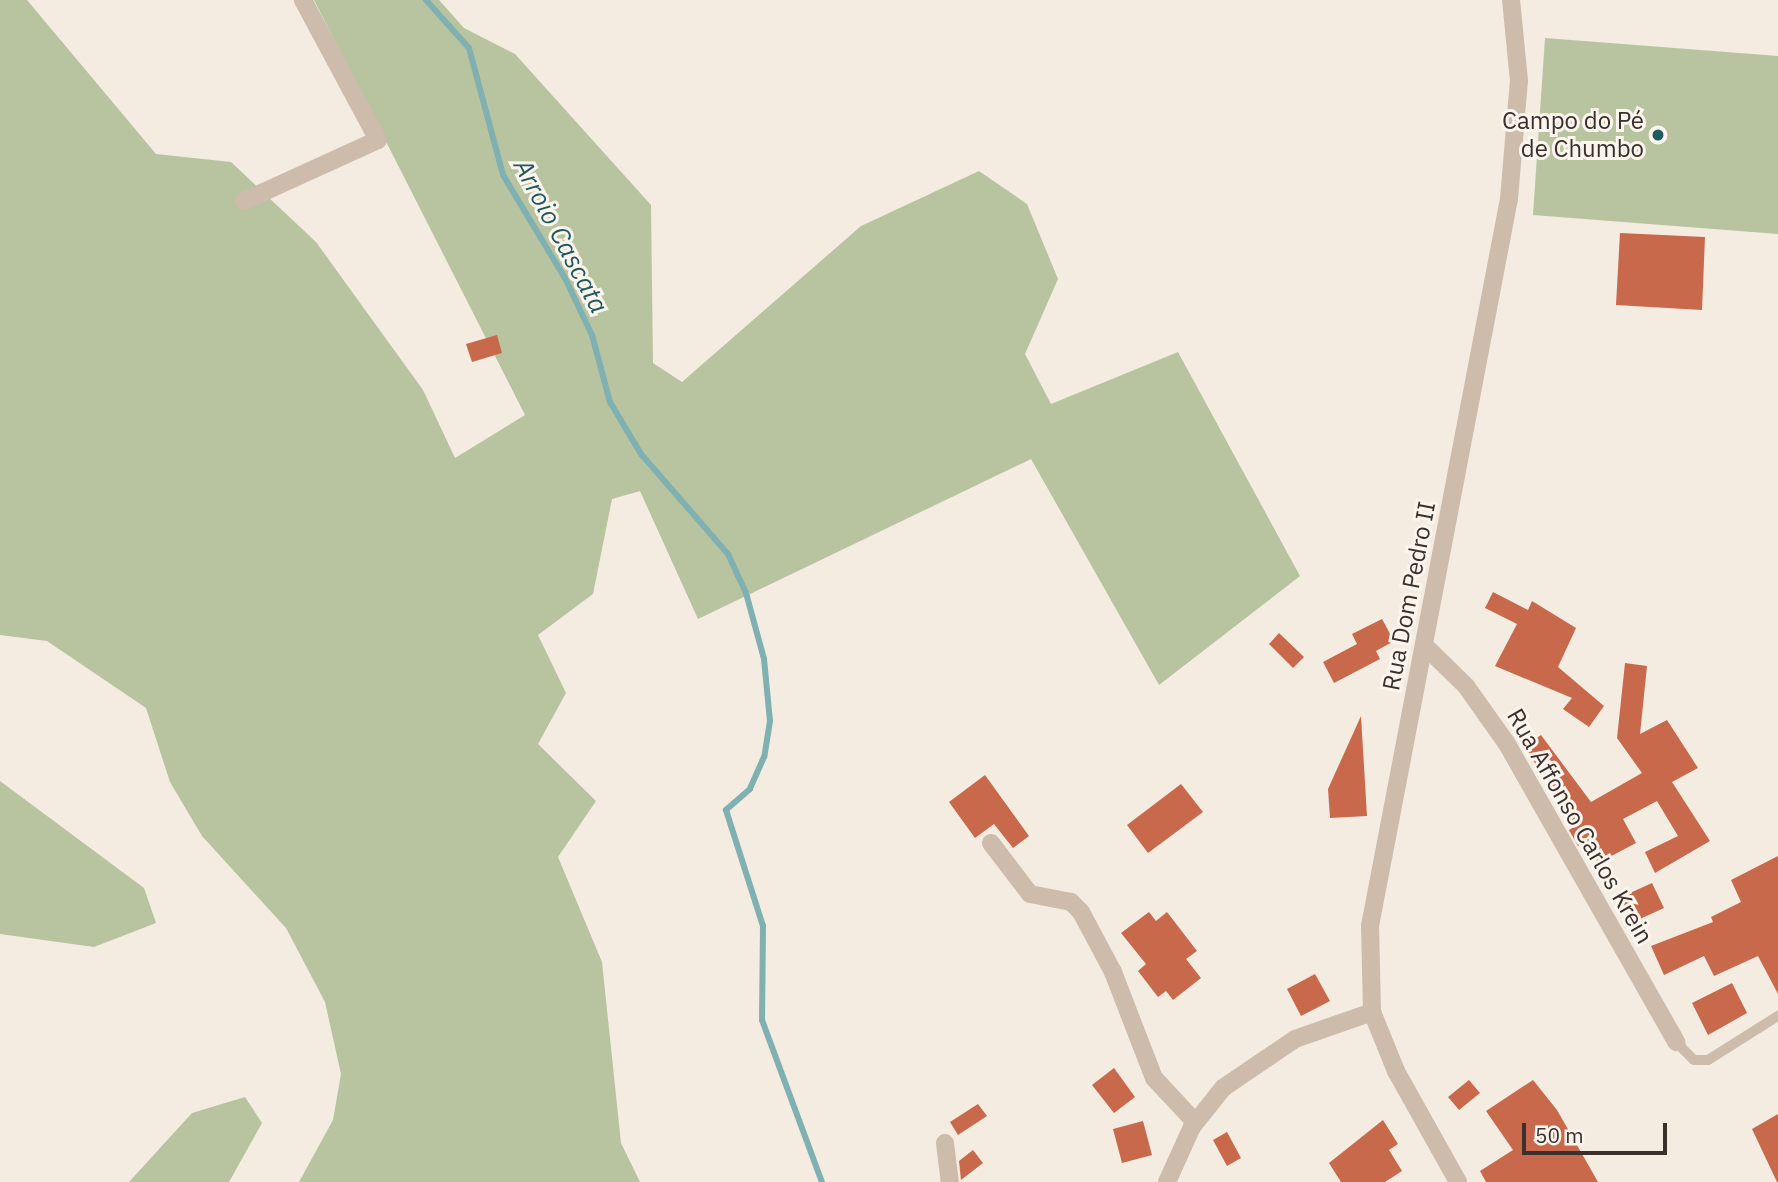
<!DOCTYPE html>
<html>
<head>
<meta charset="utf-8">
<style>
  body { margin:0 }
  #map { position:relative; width:1778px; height:1182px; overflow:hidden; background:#f4ebe1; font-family:"IBM Plex Sans",sans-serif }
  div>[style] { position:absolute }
  .green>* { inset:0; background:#b8c4a0 }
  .stream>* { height:6px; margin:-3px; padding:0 3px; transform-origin:3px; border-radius:3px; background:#7fb0b2 }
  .building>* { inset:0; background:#c8694b }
  .service>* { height:10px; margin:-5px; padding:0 5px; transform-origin:5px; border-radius:5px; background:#cdbbac }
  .minor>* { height:18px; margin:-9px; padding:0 9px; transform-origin:9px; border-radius:9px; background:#cdbbac }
  .dots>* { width:19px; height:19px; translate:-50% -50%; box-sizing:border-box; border:4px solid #fbf5ee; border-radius:50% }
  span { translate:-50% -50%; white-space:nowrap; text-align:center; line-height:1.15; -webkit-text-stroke:6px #fbf5ee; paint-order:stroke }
  .poi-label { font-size:24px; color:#3b302b }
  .right { translate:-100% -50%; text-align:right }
  .street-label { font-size:24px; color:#3b302b }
  .water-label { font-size:26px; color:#1f5a5e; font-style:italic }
  .scale { position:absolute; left:1522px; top:1123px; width:145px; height:32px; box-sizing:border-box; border:4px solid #3b302b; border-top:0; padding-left:9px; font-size:21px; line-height:24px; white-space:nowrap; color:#3b302b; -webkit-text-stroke:5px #fbf5ee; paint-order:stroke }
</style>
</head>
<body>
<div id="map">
  <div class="green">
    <i style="clip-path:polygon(0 0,27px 0,156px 154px,231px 162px,316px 242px,423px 390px,455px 458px,525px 415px,314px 0,439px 0,464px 28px,515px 54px,651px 205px,653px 363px,682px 382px,861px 226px,979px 171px,1027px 204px,1058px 279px,1025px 354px,1051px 404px,1178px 352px,1300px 576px,1159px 685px,1031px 459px,698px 619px,640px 491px,612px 499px,593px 594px,538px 635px,566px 693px,538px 744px,596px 801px,558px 857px,602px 962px,621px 1143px,640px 1182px,299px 1182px,333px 1120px,341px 1074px,325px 1002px,286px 928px,202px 836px,170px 782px,146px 708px,47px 641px,0 635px)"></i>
    <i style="clip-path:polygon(1545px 38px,1778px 56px,1778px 234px,1533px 215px)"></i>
    <i style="clip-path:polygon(0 781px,144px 888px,156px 923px,94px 947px,0 934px)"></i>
    <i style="clip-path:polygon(245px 1097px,262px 1123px,229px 1182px,129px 1182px,192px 1113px)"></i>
  </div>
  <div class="stream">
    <i style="left:426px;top:0;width:64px;rotate:48.1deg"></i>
    <i style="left:469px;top:48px;width:131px;rotate:75deg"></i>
    <i style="left:503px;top:175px;width:120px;rotate:59deg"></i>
    <i style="left:565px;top:278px;width:63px;rotate:64.7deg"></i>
    <i style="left:592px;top:335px;width:69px;rotate:75deg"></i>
    <i style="left:610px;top:402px;width:61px;rotate:59.2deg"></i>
    <i style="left:641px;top:454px;width:133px;rotate:49deg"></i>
    <i style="left:728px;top:554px;width:43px;rotate:65.2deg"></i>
    <i style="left:746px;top:593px;width:68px;rotate:74.7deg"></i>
    <i style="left:764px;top:659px;width:62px;rotate:84.5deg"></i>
    <i style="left:770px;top:721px;width:36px;rotate:99deg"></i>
    <i style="left:764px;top:757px;width:35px;rotate:114deg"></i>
    <i style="left:750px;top:789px;width:32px;rotate:139deg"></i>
    <i style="left:726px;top:810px;width:122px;rotate:72.3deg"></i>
    <i style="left:763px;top:926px;width:94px;rotate:90.6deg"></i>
    <i style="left:762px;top:1020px;width:173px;rotate:69.7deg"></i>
  </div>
  <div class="building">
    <i style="clip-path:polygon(1620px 233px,1705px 237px,1702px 310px,1616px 305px)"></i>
    <i style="clip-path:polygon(497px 335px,502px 353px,472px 362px,466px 344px)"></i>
    <i style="clip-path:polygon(1493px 592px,1528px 610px,1532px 601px,1576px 628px,1558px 667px,1604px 706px,1589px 727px,1563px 709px,1572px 698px,1495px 666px,1517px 624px,1485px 608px)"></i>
    <i style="clip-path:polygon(1382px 619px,1394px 641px,1376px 651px,1380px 659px,1334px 683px,1323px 662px,1357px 644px,1352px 634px)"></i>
    <i style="clip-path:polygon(1279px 633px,1304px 657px,1293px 668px,1269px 644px)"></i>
    <i style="clip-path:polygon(1625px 663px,1647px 666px,1640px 734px,1667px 720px,1698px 768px,1672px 782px,1710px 841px,1655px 873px,1645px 852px,1678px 836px,1657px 801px,1623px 819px,1636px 843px,1598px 863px,1586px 841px,1578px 846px,1569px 830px,1576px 826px,1524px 746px,1541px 735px,1591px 802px,1642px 773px,1617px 738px)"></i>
    <i style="clip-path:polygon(1361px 716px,1367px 816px,1330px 818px,1328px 789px)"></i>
    <i style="clip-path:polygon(985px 775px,1029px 836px,1013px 848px,994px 824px,975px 838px,949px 802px)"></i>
    <i style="clip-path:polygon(1181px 784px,1203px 812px,1148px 853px,1127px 825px)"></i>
    <i style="clip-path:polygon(1778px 856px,1778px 994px,1758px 956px,1714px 976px,1704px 956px,1664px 975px,1651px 946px,1713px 922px,1711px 917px,1741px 902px,1731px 880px)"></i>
    <i style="clip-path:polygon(1652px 883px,1664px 908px,1631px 923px,1619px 898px)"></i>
    <i style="clip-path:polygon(1149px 912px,1156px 921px,1167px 912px,1197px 951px,1186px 959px,1201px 978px,1173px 1000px,1166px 991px,1158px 997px,1138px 971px,1146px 964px,1121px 933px)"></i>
    <i style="clip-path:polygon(1315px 974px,1330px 1001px,1301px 1016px,1287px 989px)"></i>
    <i style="clip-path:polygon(1732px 983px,1747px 1013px,1708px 1035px,1692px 1003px)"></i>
    <i style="clip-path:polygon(1114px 1068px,1135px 1097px,1114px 1113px,1092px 1085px)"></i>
    <i style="clip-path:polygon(1469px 1080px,1480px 1093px,1459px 1110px,1448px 1097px)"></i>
    <i style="clip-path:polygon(1533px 1080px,1557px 1110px,1598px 1182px,1486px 1182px,1480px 1171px,1513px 1150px,1486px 1111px)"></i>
    <i style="clip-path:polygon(978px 1104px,987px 1116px,958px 1135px,950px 1122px)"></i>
    <i style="clip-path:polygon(1778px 1114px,1778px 1182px,1777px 1182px,1752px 1129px)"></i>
    <i style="clip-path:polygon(1383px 1120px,1398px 1144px,1389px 1150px,1402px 1171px,1385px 1182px,1341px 1182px,1329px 1163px)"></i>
    <i style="clip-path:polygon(1143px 1121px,1152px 1155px,1122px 1163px,1113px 1129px)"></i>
    <i style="clip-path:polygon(1227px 1132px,1241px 1158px,1227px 1166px,1213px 1140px)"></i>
    <i style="clip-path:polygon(973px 1150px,983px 1163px,961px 1180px,959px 1161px)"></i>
  </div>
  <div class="service">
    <i style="left:1676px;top:1042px;width:25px;rotate:45deg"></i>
    <i style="left:1694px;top:1060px;width:14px"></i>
    <i style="left:1708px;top:1060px;width:83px;rotate:-32.2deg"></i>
  </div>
  <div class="minor">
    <i style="left:244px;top:201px;width:147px;rotate:-24.5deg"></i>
    <i style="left:378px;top:140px;width:159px;rotate:-118.2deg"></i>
    <i style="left:1426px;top:647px;width:56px;rotate:44.3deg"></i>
    <i style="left:1466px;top:686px;width:71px;rotate:54.7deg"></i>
    <i style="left:1507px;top:744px;width:343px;rotate:60.4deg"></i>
    <i style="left:991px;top:843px;width:64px;rotate:52.6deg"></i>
    <i style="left:1030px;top:894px;width:42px;rotate:11deg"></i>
    <i style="left:1071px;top:902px;width:14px;rotate:45deg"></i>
    <i style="left:1081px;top:912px;width:68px;rotate:61.9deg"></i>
    <i style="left:1113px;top:972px;width:114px;rotate:68.9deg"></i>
    <i style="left:1154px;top:1078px;width:60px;rotate:47deg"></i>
    <i style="left:945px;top:1143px;width:39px;rotate:83deg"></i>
    <i style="left:1167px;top:1182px;width:60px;rotate:-65.6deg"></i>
    <i style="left:1192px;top:1127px;width:50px;rotate:-51.5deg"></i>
    <i style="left:1223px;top:1088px;width:87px;rotate:-34.2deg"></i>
    <i style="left:1295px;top:1039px;width:82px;rotate:-19.3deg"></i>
    <i style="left:1458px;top:1182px;width:127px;rotate:-119.2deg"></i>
    <i style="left:1396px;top:1071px;width:64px;rotate:-112.1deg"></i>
    <i style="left:1372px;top:1012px;width:86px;rotate:-91.3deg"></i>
    <i style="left:1370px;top:926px;width:740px;rotate:-79.18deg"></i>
    <i style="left:1509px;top:199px;width:118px;rotate:-85.2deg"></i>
    <i style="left:1519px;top:81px;width:81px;rotate:-95.6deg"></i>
  </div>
  <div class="dots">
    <i style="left:1658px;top:135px;background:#1f5a5e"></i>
  </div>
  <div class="poi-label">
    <span class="right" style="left:1644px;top:135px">Campo do Pé<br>de Chumbo</span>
  </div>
  <div class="street-label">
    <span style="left:1409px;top:596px;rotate:-79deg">Rua Dom Pedro II</span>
    <span style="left:1580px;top:826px;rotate:60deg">Rua Affonso Carlos Krein</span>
  </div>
  <div class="water-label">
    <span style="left:561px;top:236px;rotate:62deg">Arroio Cascata</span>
  </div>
  <div class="scale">50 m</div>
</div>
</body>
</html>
